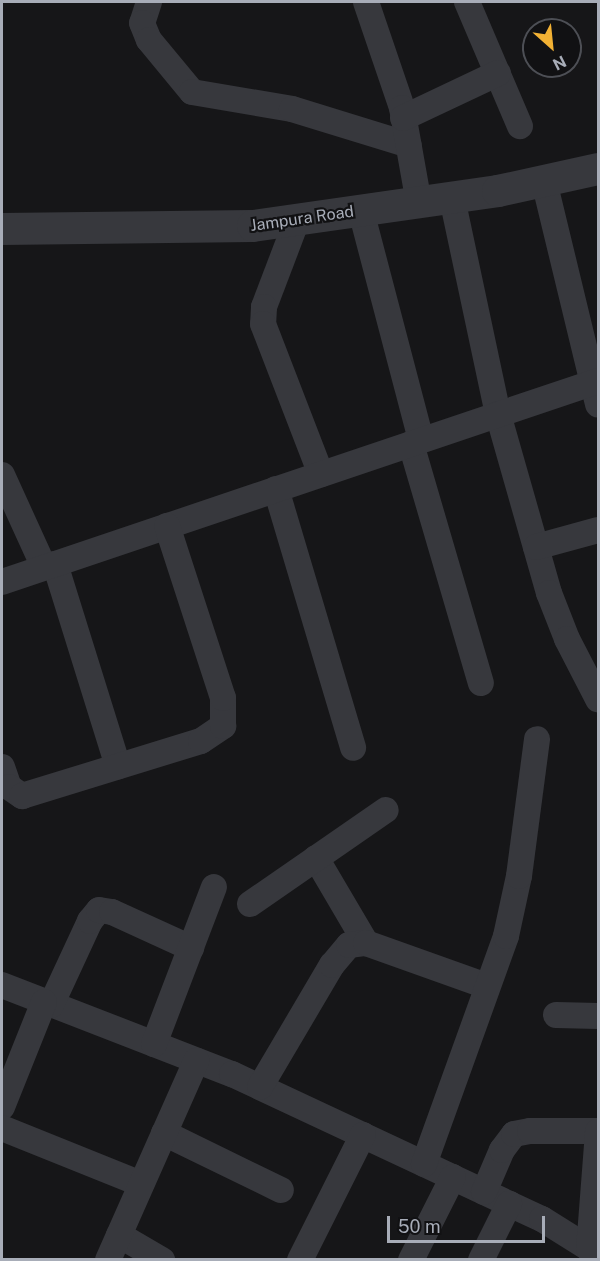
<!DOCTYPE html>
<html>
<head>
<meta charset="utf-8">
<style>
  body { margin:0 }
  #map { position:relative; width:600px; height:1261px; overflow:hidden; background:#161618; font-family:"Public Sans",sans-serif }
  div>[style] { position:absolute }
  .minor>* { height:26px; margin:-13px; padding:0 13px; transform-origin:13px; border-radius:13px; background:#37383d }
  .tertiary>* { height:32px; margin:-16px; padding:0 16px; transform-origin:16px; border-radius:16px; background:#37383d }
  span { translate:-50% -50%; white-space:nowrap; text-align:center; line-height:1.15; -webkit-text-stroke:4.5px #111113; paint-order:stroke }
  .street-label { font-size:16px; color:#a8adb8 }
  .frame { position:absolute; inset:0; border:3px solid #a8adb8; pointer-events:none }
  .north { position:absolute; left:522px; top:18px; width:60px; height:60px; box-sizing:border-box; background:#111113; border:2px solid #4d4f55; border-radius:50%; rotate:153deg; font-size:16px; font-weight:700; line-height:24px; text-align:center; color:#a8adb8 }
  .north::after { content:''; display:block; margin:auto; width:21px; height:27px; background:#f2b134; clip-path:polygon(50% 0,100% 100%,50% 72%,0 100%) }
  .scale { position:absolute; left:387px; top:1216px; width:158px; height:27px; box-sizing:border-box; border:3px solid #a8adb8; border-top:0; padding-left:8px; font-size:18px; line-height:21px; white-space:nowrap; color:#a8adb8; -webkit-text-stroke:4px #111113; paint-order:stroke }
</style>
</head>
<body>
<div id="map">
  <div class="minor">
    <i style="left:149px;top:2px;width:22px;rotate:108deg"></i>
    <i style="left:142px;top:23px;width:18px;rotate:68deg"></i>
    <i style="left:149px;top:40px;width:67px;rotate:50.4deg"></i>
    <i style="left:192px;top:92px;width:101px;rotate:9.6deg"></i>
    <i style="left:292px;top:109px;width:122px;rotate:17.1deg"></i>
    <i style="left:366px;top:2px;width:112px;rotate:71.2deg"></i>
    <i style="left:402px;top:108px;width:97px;rotate:79.9deg"></i>
    <i style="left:467px;top:2px;width:135px;rotate:66.9deg"></i>
    <i style="left:403px;top:118px;width:105px;rotate:-25.3deg"></i>
    <i style="left:544px;top:181px;width:230px;rotate:76.4deg"></i>
    <i style="left:452px;top:198px;width:221px;rotate:78deg"></i>
    <i style="left:498px;top:414px;width:186px;rotate:74.1deg"></i>
    <i style="left:549px;top:593px;width:49px;rotate:68.6deg"></i>
    <i style="left:567px;top:639px;width:68px;rotate:62.7deg"></i>
    <i style="left:361px;top:211px;width:237px;rotate:75.3deg"></i>
    <i style="left:297px;top:220px;width:93px;rotate:110.8deg"></i>
    <i style="left:264px;top:307px;width:17px;rotate:93deg"></i>
    <i style="left:263px;top:324px;width:161px;rotate:68.9deg"></i>
    <i style="left:411px;top:444px;width:249px;rotate:73.7deg"></i>
    <i style="left:2px;top:475px;width:101px;rotate:65.5deg"></i>
    <i style="left:276px;top:489px;width:270px;rotate:73.4deg"></i>
    <i style="left:536px;top:547px;width:64px;rotate:-15.3deg"></i>
    <i style="left:55px;top:564px;width:212px;rotate:72.7deg"></i>
    <i style="left:2px;top:582px;width:629px;rotate:-18.64deg"></i>
    <i style="left:2px;top:767px;width:21px;rotate:71deg"></i>
    <i style="left:9px;top:787px;width:16px;rotate:35deg"></i>
    <i style="left:22px;top:796px;width:187px;rotate:-17.1deg"></i>
    <i style="left:201px;top:741px;width:27px;rotate:-34deg"></i>
    <i style="left:223px;top:726px;width:28px;rotate:-90deg"></i>
    <i style="left:223px;top:698px;width:181px;rotate:-108deg"></i>
    <i style="left:316px;top:858px;width:99px;rotate:59.5deg"></i>
    <i style="left:250px;top:904px;width:165px;rotate:-34.7deg"></i>
    <i style="left:2px;top:985px;width:247px;rotate:21.2deg"></i>
    <i style="left:232px;top:1074px;width:342px;rotate:25.1deg"></i>
    <i style="left:542px;top:1219px;width:66px;rotate:32deg"></i>
    <i style="left:51px;top:1005px;width:93px;rotate:-65.1deg"></i>
    <i style="left:90px;top:921px;width:14px;rotate:-51deg"></i>
    <i style="left:99px;top:910px;width:13px;rotate:9deg"></i>
    <i style="left:112px;top:912px;width:87px;rotate:24.5deg"></i>
    <i style="left:556px;top:1015px;width:42px;rotate:1.4deg"></i>
    <i style="left:154px;top:1044px;width:168px;rotate:-69.1deg"></i>
    <i style="left:260px;top:1087px;width:142px;rotate:-59.5deg"></i>
    <i style="left:332px;top:965px;width:26px;rotate:-50deg"></i>
    <i style="left:349px;top:945px;width:17px;rotate:-7deg"></i>
    <i style="left:366px;top:943px;width:128px;rotate:19.6deg"></i>
    <i style="left:2px;top:1107px;width:113px;rotate:-68.2deg"></i>
    <i style="left:2px;top:1128px;width:150px;rotate:21.9deg"></i>
    <i style="left:164px;top:1133px;width:130px;rotate:26deg"></i>
    <i style="left:424px;top:1164px;width:242px;rotate:-70.2deg"></i>
    <i style="left:506px;top:936px;width:61px;rotate:-77.8deg"></i>
    <i style="left:519px;top:876px;width:138px;rotate:-82.5deg"></i>
    <i style="left:484px;top:1192px;width:46px;rotate:-66.8deg"></i>
    <i style="left:502px;top:1150px;width:20px;rotate:-53deg"></i>
    <i style="left:514px;top:1134px;width:16px;rotate:-11deg"></i>
    <i style="left:530px;top:1131px;width:68px"></i>
    <i style="left:119px;top:1235px;width:50px;rotate:30.2deg"></i>
    <i style="left:589px;top:1249px;width:118px;rotate:-85.6deg"></i>
    <i style="left:108px;top:1260px;width:218px;rotate:-66.1deg"></i>
    <i style="left:300px;top:1260px;width:140px;rotate:-63.3deg"></i>
    <i style="left:411px;top:1260px;width:93px;rotate:-63.2deg"></i>
    <i style="left:481px;top:1260px;width:63px;rotate:-63.4deg"></i>
  </div>
  <div class="tertiary">
    <i style="left:2px;top:229px;width:251px;rotate:-0.7deg"></i>
    <i style="left:253px;top:226px;width:247px;rotate:-8.1deg"></i>
    <i style="left:498px;top:191px;width:102px;rotate:-12.4deg"></i>
  </div>
  <div class="street-label">
    <span style="left:302px;top:219px;rotate:-8deg">Jampura Road</span>
  </div>
  <div class="frame"></div>
  <div class="north">N</div>
  <div class="scale">50 m</div>
</div>
</body>
</html>
